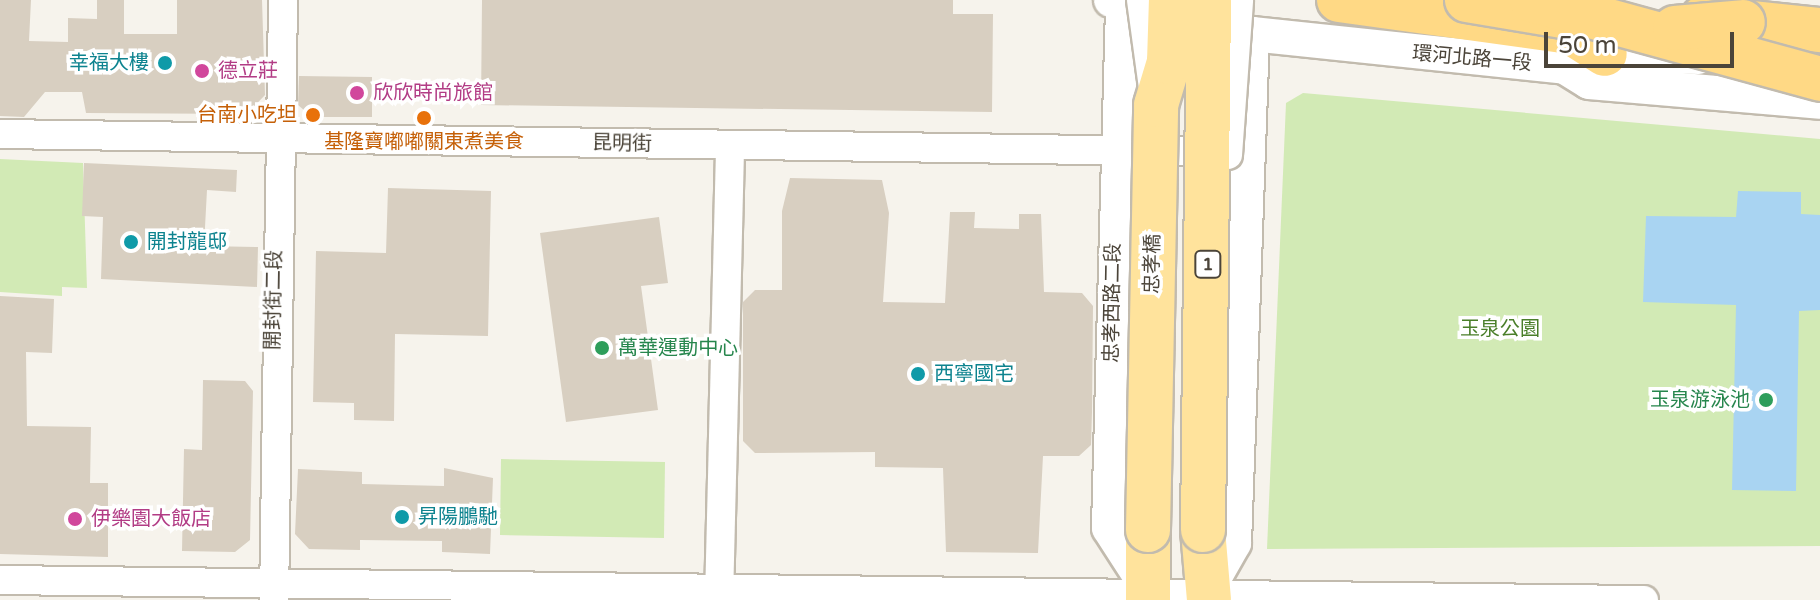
<!DOCTYPE html>
<html>
<head>
<meta charset="utf-8">
<style>
  body { margin:0 }
  #map { position:relative; width:1820px; height:600px; overflow:hidden; background:#f6f3ec; font-family:"Varela Round","Noto Sans TC",sans-serif }
  div>[style] { position:absolute }
  .green>* { inset:0; background:#d2eab5 }
  .water>* { inset:0; background:#a9d4f2 }
  .building>* { inset:0; background:#d8cfc1 }
  .roads { filter:drop-shadow(2px 0 #c2bbae) drop-shadow(-2px 0 #c2bbae) drop-shadow(0 2px #c2bbae) drop-shadow(0 -2px #c2bbae) }
  .minor>* { height:28px; margin:-14px; padding:0 14px; transform-origin:14px; border-radius:14px; background:#fff }
  .tertiary>* { height:34px; margin:-17px; padding:0 17px; transform-origin:17px; border-radius:17px; background:#fff }
  .primary>* { height:44px; margin:-22px; padding:0 22px; transform-origin:22px; border-radius:22px; background:#ffe39c }
  .trunk>* { height:44px; margin:-22px; padding:0 22px; transform-origin:22px; border-radius:22px; background:#ffd985 }
  .bridges { filter:drop-shadow(2px 0 #c2bbae) drop-shadow(-2px 0 #c2bbae) drop-shadow(0 2px #c2bbae) drop-shadow(0 -2px #c2bbae) }
  .minor-bridge>* { height:28px; margin:-14px; padding:0 14px; transform-origin:14px; border-radius:14px; background:#fff }
  .primary-bridge>* { height:44px; margin:-22px; padding:0 22px; transform-origin:22px; border-radius:22px; background:#ffe39c }
  .trunk-bridge>* { height:44px; margin:-22px; padding:0 22px; transform-origin:22px; border-radius:22px; background:#ffd985 }
  .dots>* { width:22px; height:22px; translate:-50% -50%; box-sizing:border-box; border:4px solid #fff; border-radius:50% }
  span { translate:-50% -50%; white-space:nowrap; text-align:center; line-height:1.15; -webkit-text-stroke:7px #fff; paint-order:stroke }
  .shield-label span { padding:2px 6px; background:#fff; border:2px solid; border-radius:6px; -webkit-text-stroke-width:0 }
  .shield-label { font-size:18px; color:#4b4439; font-weight:700 }
  .street-label { font-size:20px; color:#4b4439 }
  .culture-label { font-size:20px; color:#0d838f }
  .right { translate:-100% -50%; text-align:right }
  .left { translate:0 -50%; text-align:left }
  .hotel-label { font-size:20px; color:#b23c85 }
  .food-label { font-size:20px; color:#c56008 }
  .park-label { font-size:20px; color:#4a7f2a }
  .leisure-label { font-size:20px; color:#27864d }
  .scale { position:absolute; left:1544px; top:32px; width:190px; height:36px; box-sizing:border-box; border:4px solid #4b4439; border-top:0; padding-left:10px; font-size:24px; line-height:28px; white-space:nowrap; color:#4b4439; -webkit-text-stroke:6px #fff; paint-order:stroke }
</style>
</head>
<body>
<div id="map">
  <div class="green">
    <i style="clip-path:polygon(1303px 93px,1820px 139px,1820px 546px,1267px 549px,1286px 103px)"></i>
    <i style="clip-path:polygon(0 159px,83px 163px,87px 288px,62px 287px,62px 296px,0 292px)"></i>
    <i style="clip-path:polygon(501px 459px,665px 462px,664px 538px,500px 535px)"></i>
  </div>
  <div class="water">
    <i style="clip-path:polygon(1738px 191px,1801px 192px,1801px 214px,1820px 215px,1820px 310px,1799px 311px,1796px 491px,1732px 490px,1736px 305px,1643px 302px,1646px 216px,1736px 217px)"></i>
  </div>
  <div class="building">
    <i style="clip-path:polygon(0 0,31px 0,29px 41px,68px 42px,68px 18px,97px 19px,97px 0,124px 0,124px 34px,177px 34px,177px 0,262px 0,265px 95px,247px 114px,86px 113px,82px 92px,45px 92px,24px 117px,0 116px)"></i>
    <i style="clip-path:polygon(482px 0,953px 0,953px 14px,993px 14px,992px 112px,481px 105px)"></i>
    <i style="clip-path:polygon(299px 76px,372px 77px,372px 117px,312px 117px,298px 105px)"></i>
    <i style="clip-path:polygon(84px 163px,237px 170px,236px 192px,207px 190px,204px 246px,258px 247px,257px 287px,101px 279px,103px 217px,82px 216px)"></i>
    <i style="clip-path:polygon(790px 178px,882px 180px,889px 213px,883px 302px,945px 303px,950px 212px,975px 212px,974px 228px,1019px 229px,1019px 214px,1041px 214px,1044px 292px,1082px 293px,1093px 306px,1092px 412px,1091px 445px,1079px 456px,1043px 456px,1038px 553px,946px 552px,943px 468px,875px 467px,875px 452px,755px 453px,743px 441px,743px 302px,755px 290px,782px 290px,782px 211px)"></i>
    <i style="clip-path:polygon(388px 188px,491px 191px,488px 336px,395px 334px,394px 421px,354px 420px,354px 403px,313px 402px,316px 251px,386px 253px)"></i>
    <i style="clip-path:polygon(659px 217px,668px 283px,641px 286px,658px 410px,566px 422px,540px 233px)"></i>
    <i style="clip-path:polygon(0 296px,54px 299px,52px 353px,26px 352px,27px 426px,91px 427px,90px 483px,108px 483px,108px 557px,0 554px)"></i>
    <i style="clip-path:polygon(203px 380px,245px 381px,253px 391px,250px 540px,235px 552px,182px 551px,184px 449px,202px 450px)"></i>
    <i style="clip-path:polygon(444px 468px,493px 478px,490px 554px,442px 552px,442px 541px,360px 540px,360px 550px,309px 549px,295px 534px,298px 469px,362px 472px,362px 484px,444px 486px)"></i>
  </div>
  <div class="roads">
    <div class="minor">
      <i style="left:0;top:134px;width:1223px;rotate:0.84deg"></i>
      <i style="left:0;top:580px;width:1644px;rotate:0.7deg"></i>
      <i style="left:274px;top:600px;width:600px;rotate:-89.14deg"></i>
      <i style="left:719px;top:600px;width:455px;rotate:-88.6deg"></i>
    </div>
    <div class="tertiary">
      <i style="left:1111px;top:0;width:145px;rotate:13.6deg"></i>
      <i style="left:1252px;top:34px;width:315px;rotate:6deg"></i>
      <i style="left:1565px;top:67px;width:28px;rotate:32deg"></i>
      <i style="left:1589px;top:82px;width:232px;rotate:4.9deg"></i>
      <i style="left:1123px;top:7px;width:521px;rotate:91.54deg"></i>
      <i style="left:1109px;top:528px;width:70px;rotate:57.2deg"></i>
      <i style="left:1581px;top:62px;width:25px;rotate:-18deg"></i>
      <i style="left:1605px;top:54px;width:94px;rotate:1.8deg"></i>
      <i style="left:1208px;top:589px;width:53px;rotate:-60.5deg"></i>
      <i style="left:1234px;top:543px;width:509px;rotate:-87.97deg"></i>
    </div>
    <div class="primary">
      <i style="left:1203px;top:530px;width:70px;rotate:85.1deg"></i>
      <i style="left:1148px;top:600px;width:70px;rotate:-90deg"></i>
    </div>
    <div class="trunk">
      <i style="left:1339px;top:0;width:233px;rotate:7.9deg"></i>
      <i style="left:1570px;top:32px;width:41px;rotate:32.2deg"></i>
      <i style="left:1703px;top:18px;width:118px;rotate:5.9deg"></i>
    </div>
  </div>
  <div class="bridges">
    <div class="minor-bridge">
      <i style="left:1141px;top:0;width:103px;rotate:82.2deg"></i>
      <i style="left:1228px;top:155px;width:155px;rotate:-85.9deg"></i>
    </div>
    <div class="primary-bridge">
      <i style="left:1148px;top:530px;width:425px;rotate:-88.9deg"></i>
      <i style="left:1156px;top:105px;width:45px;rotate:-73.2deg"></i>
      <i style="left:1169px;top:62px;width:62px;rotate:-88.2deg"></i>
      <i style="left:1203px;top:530px;width:530px;rotate:-89.35deg"></i>
    </div>
    <div class="trunk-bridge">
      <i style="left:1467px;top:0;width:97px;rotate:9.5deg"></i>
      <i style="left:1532px;top:0;width:299px;rotate:15.3deg"></i>
      <i style="left:1675px;top:28px;width:68px;rotate:-5deg"></i>
    </div>
  </div>
  <div class="dots">
    <i style="left:165px;top:63px;background:#0f9aa8"></i>
    <i style="left:202px;top:71px;background:#d1479c"></i>
    <i style="left:357px;top:93px;background:#d1479c"></i>
    <i style="left:313px;top:115px;background:#e8710a"></i>
    <i style="left:424px;top:118px;background:#e8710a"></i>
    <i style="left:131px;top:242px;background:#0f9aa8"></i>
    <i style="left:602px;top:348px;background:#2e9e5b"></i>
    <i style="left:918px;top:374px;background:#0f9aa8"></i>
    <i style="left:1766px;top:400px;background:#2e9e5b"></i>
    <i style="left:402px;top:517px;background:#0f9aa8"></i>
    <i style="left:75px;top:519px;background:#d1479c"></i>
  </div>
  <div class="shield-label">
    <span style="left:1208px;top:264px">1</span>
  </div>
  <div class="street-label">
    <span style="left:1472px;top:59px;rotate:5deg">環河北路一段</span>
    <span style="left:622px;top:144px;rotate:1deg">昆明街</span>
    <span style="left:1153px;top:264px;rotate:-89deg">忠孝橋</span>
    <span style="left:274px;top:300px;rotate:-89deg">開封街二段</span>
    <span style="left:1113px;top:303px;rotate:-89deg">忠孝西路二段</span>
  </div>
  <div class="culture-label">
    <span class="right" style="left:149px;top:63px">幸福大樓</span>
    <span class="left" style="left:147px;top:242px">開封龍邸</span>
    <span class="left" style="left:934px;top:374px">西寧國宅</span>
    <span class="left" style="left:418px;top:517px">昇陽鵬馳</span>
  </div>
  <div class="hotel-label">
    <span class="left" style="left:218px;top:71px">德立莊</span>
    <span class="left" style="left:373px;top:93px">欣欣時尚旅館</span>
    <span class="left" style="left:91px;top:519px">伊樂園大飯店</span>
  </div>
  <div class="food-label">
    <span class="right" style="left:297px;top:115px">台南小吃坦</span>
    <span style="left:424px;top:142px">基隆寶嘟嘟關東煮美食</span>
  </div>
  <div class="park-label">
    <span style="left:1500px;top:329px">玉泉公園</span>
  </div>
  <div class="leisure-label">
    <span class="left" style="left:618px;top:348px">萬華運動中心</span>
    <span class="right" style="left:1750px;top:400px">玉泉游泳池</span>
  </div>
  <div class="scale">50 m</div>
</div>
</body>
</html>
